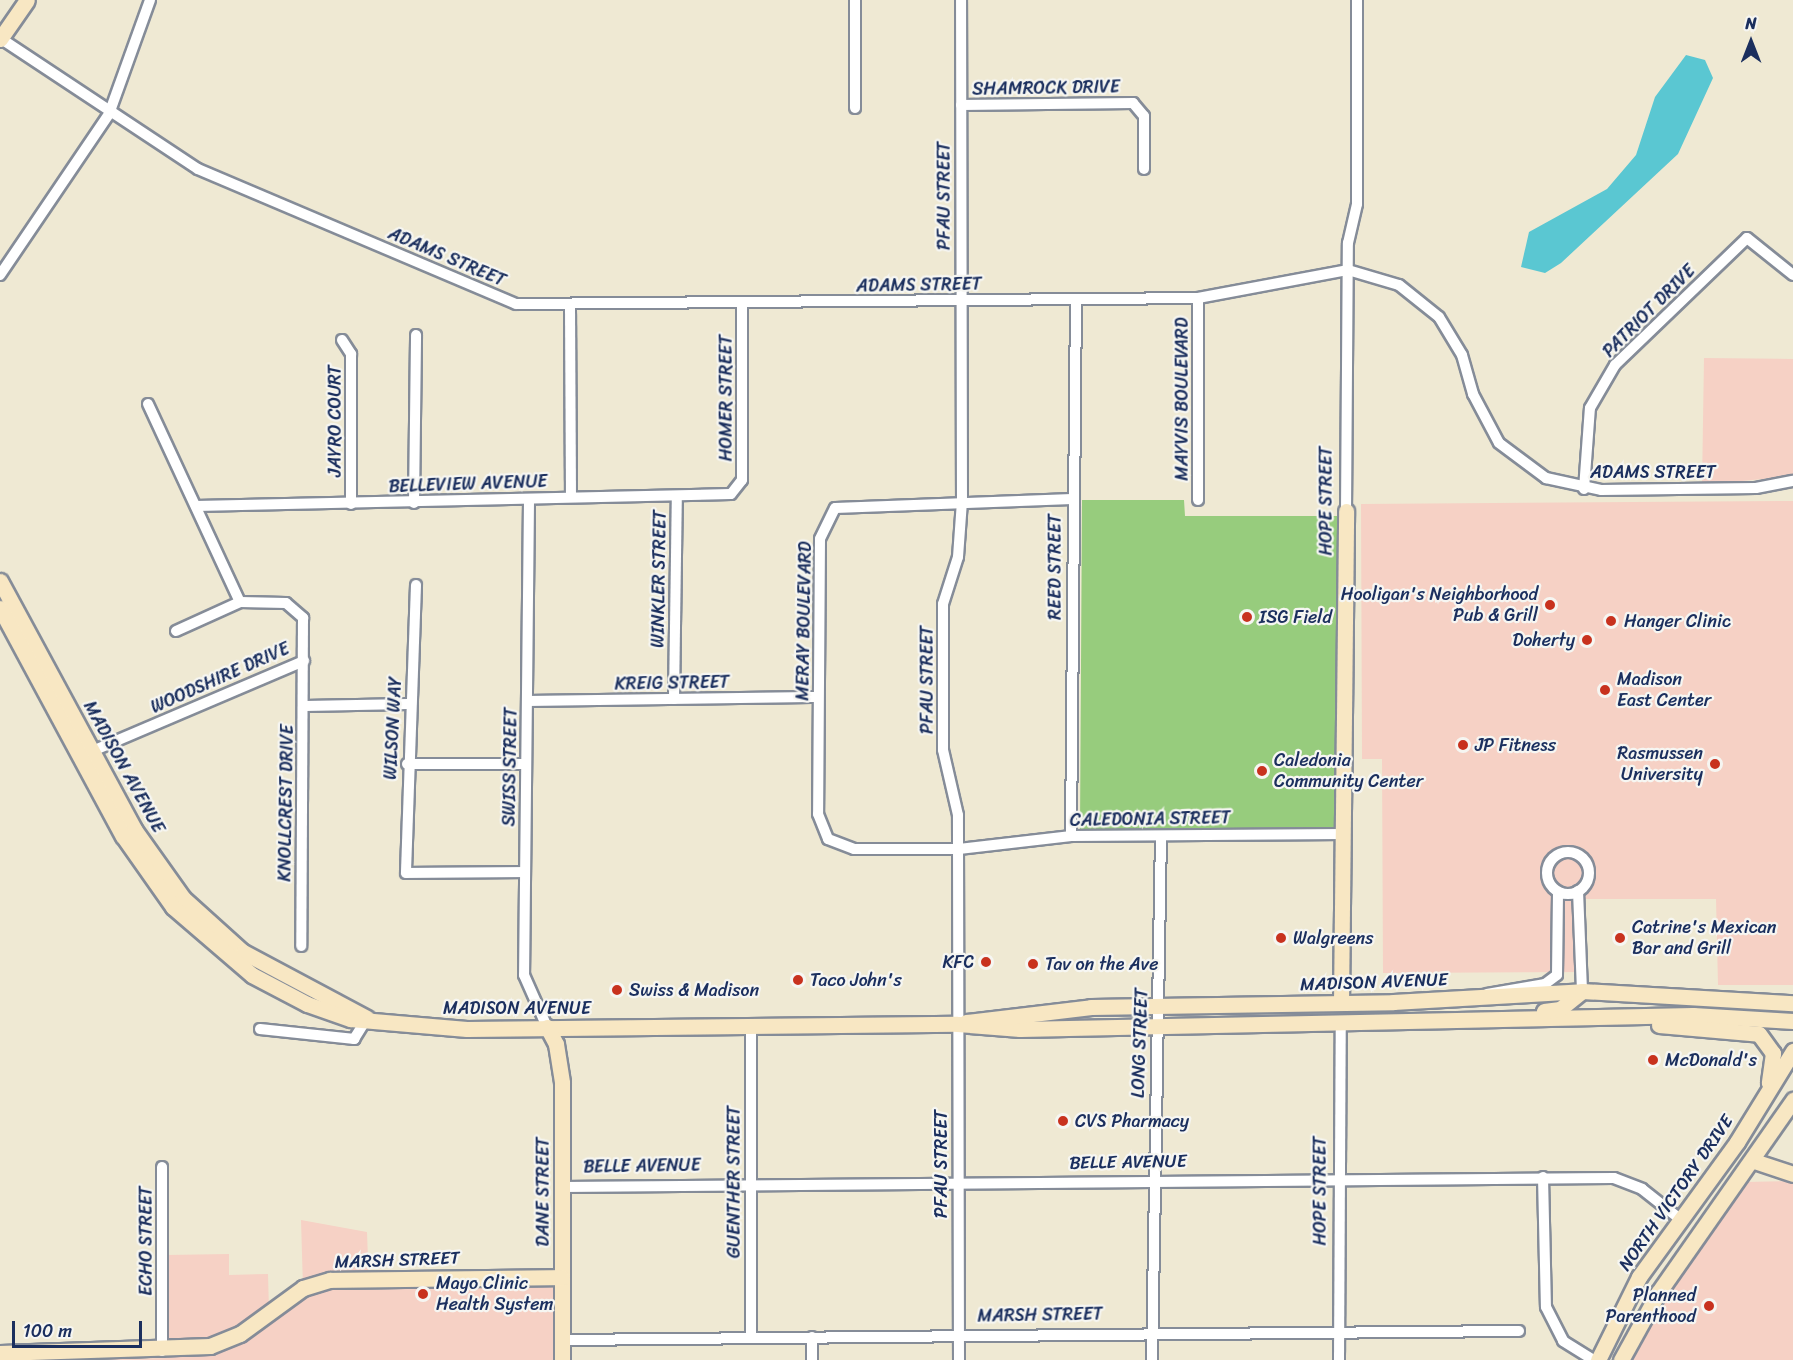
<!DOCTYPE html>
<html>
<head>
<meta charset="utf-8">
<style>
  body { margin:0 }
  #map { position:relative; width:1793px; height:1360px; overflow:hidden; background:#efe9d3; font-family:Sriracha,sans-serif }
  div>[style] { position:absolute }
  .built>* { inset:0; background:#f6d1c5 }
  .green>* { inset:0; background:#97cc7d }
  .water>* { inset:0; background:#5ac7d2 }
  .roads { filter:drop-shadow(2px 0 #858c98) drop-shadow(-2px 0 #858c98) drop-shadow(0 2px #858c98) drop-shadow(0 -2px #858c98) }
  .street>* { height:10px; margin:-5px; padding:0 5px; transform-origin:5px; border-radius:5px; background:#fff }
  .street>.ring { margin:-5px; padding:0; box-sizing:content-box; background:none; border:10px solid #fff; border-radius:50% }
  .secondary>* { height:15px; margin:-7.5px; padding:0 7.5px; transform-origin:7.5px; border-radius:7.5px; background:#f8e7c3 }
  .dots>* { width:16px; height:16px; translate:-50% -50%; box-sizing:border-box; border:3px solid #f6f6f2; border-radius:50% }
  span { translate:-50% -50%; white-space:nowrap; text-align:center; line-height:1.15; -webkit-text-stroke:4.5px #f6f6f2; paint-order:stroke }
  .street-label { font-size:18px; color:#1b2f5e }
  .poi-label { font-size:18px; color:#1b2f5e }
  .right { translate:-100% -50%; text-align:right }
  .left { translate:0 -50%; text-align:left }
  .north { position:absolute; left:1721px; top:12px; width:60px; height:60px; -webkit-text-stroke:4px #f6f6f2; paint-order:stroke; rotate:0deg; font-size:16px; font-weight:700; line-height:24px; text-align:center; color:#1b2f5e }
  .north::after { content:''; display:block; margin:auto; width:21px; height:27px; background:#1b2f5e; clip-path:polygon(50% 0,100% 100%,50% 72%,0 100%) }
  .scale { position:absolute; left:12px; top:1321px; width:130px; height:27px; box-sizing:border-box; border:3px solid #1b2f5e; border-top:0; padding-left:8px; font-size:18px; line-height:21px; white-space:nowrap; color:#1b2f5e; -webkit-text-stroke:4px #f6f6f2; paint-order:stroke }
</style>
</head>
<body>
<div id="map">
  <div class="built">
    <i style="clip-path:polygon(1704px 358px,1793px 359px,1793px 476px,1702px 485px)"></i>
    <i style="clip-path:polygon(1793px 501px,1793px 985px,1718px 985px,1716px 899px,1585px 899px,1587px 972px,1383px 973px,1382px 759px,1362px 759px,1361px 504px)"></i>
    <i style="clip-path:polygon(1793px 1181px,1793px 1360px,1629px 1360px,1667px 1292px,1746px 1182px)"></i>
    <i style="clip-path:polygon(301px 1220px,367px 1232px,369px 1287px,553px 1285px,554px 1360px,47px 1360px,168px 1358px,167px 1255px,229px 1254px,229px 1275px,268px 1274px,269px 1310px,303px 1288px)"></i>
  </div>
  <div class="green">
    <i style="clip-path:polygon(1082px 500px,1184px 500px,1185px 516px,1338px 516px,1336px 827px,1080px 830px)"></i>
  </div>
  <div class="water">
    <i style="clip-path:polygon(1686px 55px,1705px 60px,1713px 78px,1678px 154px,1561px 263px,1545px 273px,1521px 267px,1529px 232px,1607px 189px,1636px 155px,1655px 97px)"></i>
  </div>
  <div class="roads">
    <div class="street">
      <i style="left:855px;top:0;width:108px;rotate:90deg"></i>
      <i style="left:0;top:38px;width:237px;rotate:33.5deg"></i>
      <i style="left:198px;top:169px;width:345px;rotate:23deg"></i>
      <i style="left:516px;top:304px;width:682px;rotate:-0.5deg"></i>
      <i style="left:1198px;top:298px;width:153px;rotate:-10.6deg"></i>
      <i style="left:1348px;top:270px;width:53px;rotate:16.4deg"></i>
      <i style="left:1399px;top:285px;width:51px;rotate:38.7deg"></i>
      <i style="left:1439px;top:317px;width:44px;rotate:58.8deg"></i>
      <i style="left:1462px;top:355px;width:41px;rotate:74.2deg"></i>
      <i style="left:1473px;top:394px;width:55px;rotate:62deg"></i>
      <i style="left:1499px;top:443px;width:59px;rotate:36.7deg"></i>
      <i style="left:1546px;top:478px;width:56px;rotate:12.3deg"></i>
      <i style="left:1601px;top:490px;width:155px;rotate:-0.7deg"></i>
      <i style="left:1756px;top:488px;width:38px;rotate:-11deg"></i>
      <i style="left:961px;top:105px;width:172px;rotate:-0.7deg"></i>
      <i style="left:1133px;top:103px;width:17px;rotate:50deg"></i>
      <i style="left:1144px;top:116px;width:53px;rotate:90deg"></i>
      <i style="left:0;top:275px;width:194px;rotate:-55.9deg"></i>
      <i style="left:109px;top:114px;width:121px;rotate:-70.2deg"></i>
      <i style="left:1198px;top:298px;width:202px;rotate:90deg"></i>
      <i style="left:570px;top:307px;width:190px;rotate:89.7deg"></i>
      <i style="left:342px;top:340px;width:17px;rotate:57deg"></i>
      <i style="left:351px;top:354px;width:150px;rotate:90deg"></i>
      <i style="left:148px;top:404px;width:218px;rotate:65.1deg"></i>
      <i style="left:1584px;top:489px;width:81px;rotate:-85.8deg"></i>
      <i style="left:1590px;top:408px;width:50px;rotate:-59.8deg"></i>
      <i style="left:1615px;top:365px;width:183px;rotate:-43.9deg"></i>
      <i style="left:1747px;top:238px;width:59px;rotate:38.8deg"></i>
      <i style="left:1072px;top:499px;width:237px;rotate:177.8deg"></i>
      <i style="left:835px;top:508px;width:34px;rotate:116deg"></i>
      <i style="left:820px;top:539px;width:275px;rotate:90.4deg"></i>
      <i style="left:818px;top:814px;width:27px;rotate:68deg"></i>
      <i style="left:828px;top:839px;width:28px;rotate:21deg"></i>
      <i style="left:854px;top:849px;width:105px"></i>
      <i style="left:959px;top:849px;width:113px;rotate:-6.6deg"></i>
      <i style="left:1071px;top:836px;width:272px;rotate:-0.4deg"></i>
      <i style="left:529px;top:501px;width:474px;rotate:90.6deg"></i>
      <i style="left:524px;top:975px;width:57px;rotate:66.1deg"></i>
      <i style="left:414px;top:503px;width:168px;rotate:-89.3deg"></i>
      <i style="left:196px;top:506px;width:535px;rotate:-1.28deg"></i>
      <i style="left:731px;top:494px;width:18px;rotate:-52deg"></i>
      <i style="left:742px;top:480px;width:175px;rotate:-90deg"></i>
      <i style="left:1346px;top:511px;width:268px;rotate:-89.6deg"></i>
      <i style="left:1348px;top:243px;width:40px;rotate:-77deg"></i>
      <i style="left:1357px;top:204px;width:204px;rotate:-90deg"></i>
      <i style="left:416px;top:585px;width:288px;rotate:92deg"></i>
      <i style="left:406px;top:873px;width:119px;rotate:-0.5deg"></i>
      <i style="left:176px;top:631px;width:70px;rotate:-24.4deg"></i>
      <i style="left:240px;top:602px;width:46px;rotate:1.2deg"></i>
      <i style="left:286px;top:603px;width:23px;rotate:41deg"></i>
      <i style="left:303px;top:618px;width:328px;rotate:90.3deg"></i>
      <i style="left:674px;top:699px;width:203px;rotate:-89.2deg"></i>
      <i style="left:527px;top:701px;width:291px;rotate:-0.8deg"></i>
      <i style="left:305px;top:706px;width:103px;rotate:-1.1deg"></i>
      <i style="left:88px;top:753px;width:235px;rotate:-23.1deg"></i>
      <i style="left:407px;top:764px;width:118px"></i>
      <i style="left:1071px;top:836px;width:537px;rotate:-89.47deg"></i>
      <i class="ring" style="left:1547px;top:852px;width:32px;height:32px"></i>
      <i style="left:1578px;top:891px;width:100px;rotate:87.7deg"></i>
      <i style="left:1487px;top:994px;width:59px;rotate:-9.8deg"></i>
      <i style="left:1545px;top:984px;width:15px;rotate:-37deg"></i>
      <i style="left:1557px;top:975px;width:83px;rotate:-89.3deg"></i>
      <i style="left:751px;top:1025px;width:313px;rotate:90deg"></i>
      <i style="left:260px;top:1029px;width:95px;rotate:6.1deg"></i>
      <i style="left:354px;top:1039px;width:25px;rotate:-58deg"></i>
      <i style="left:162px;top:1167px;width:184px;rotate:90deg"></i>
      <i style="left:1543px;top:1177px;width:130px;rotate:88.7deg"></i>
      <i style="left:1546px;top:1307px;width:38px;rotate:63deg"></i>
      <i style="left:1563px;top:1341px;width:36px;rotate:32deg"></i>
      <i style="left:563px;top:1187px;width:1051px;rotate:-0.49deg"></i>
      <i style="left:1614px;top:1178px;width:30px;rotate:21deg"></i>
      <i style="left:1642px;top:1189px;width:48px;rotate:38.3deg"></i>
      <i style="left:812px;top:1337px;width:23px;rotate:90deg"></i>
      <i style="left:562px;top:1340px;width:957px;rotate:-0.54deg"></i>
      <i style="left:959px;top:1360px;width:545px;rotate:-90.11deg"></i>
      <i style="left:958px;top:815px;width:67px;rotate:-103deg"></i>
      <i style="left:943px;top:750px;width:146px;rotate:-90deg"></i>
      <i style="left:943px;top:604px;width:49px;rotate:-72.3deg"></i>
      <i style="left:958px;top:557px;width:56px;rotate:-85.9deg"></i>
      <i style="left:962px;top:501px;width:501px;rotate:-90.11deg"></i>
      <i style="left:1152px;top:1360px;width:524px;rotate:-89.02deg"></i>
      <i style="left:1339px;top:1360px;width:338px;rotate:-89.7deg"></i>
    </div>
    <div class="secondary">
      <i style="left:0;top:39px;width:47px;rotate:-55.3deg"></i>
      <i style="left:0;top:581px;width:282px;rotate:61.6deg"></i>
      <i style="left:134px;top:829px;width:85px;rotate:54.6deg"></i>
      <i style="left:183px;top:898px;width:81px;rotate:42deg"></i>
      <i style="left:243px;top:952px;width:140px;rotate:28deg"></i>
      <i style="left:0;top:608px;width:259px;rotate:61.7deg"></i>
      <i style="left:123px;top:836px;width:87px;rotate:54.8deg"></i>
      <i style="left:173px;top:907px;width:104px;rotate:40.7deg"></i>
      <i style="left:252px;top:975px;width:62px;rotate:27.8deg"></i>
      <i style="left:307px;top:1004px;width:46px;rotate:19.2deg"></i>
      <i style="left:350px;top:1019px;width:117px;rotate:4.9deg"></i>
      <i style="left:467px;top:1029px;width:490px;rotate:-0.6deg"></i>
      <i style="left:957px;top:1024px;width:63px;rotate:4.5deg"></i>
      <i style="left:1020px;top:1029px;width:673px;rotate:-1.19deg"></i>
      <i style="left:1693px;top:1015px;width:100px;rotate:3.4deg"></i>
      <i style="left:1341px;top:1003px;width:492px;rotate:-89.4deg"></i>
      <i style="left:1544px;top:1011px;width:16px;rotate:-7deg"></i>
      <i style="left:1560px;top:1009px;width:28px;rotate:-39deg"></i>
      <i style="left:966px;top:1022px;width:126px;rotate:-6.8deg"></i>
      <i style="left:1091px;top:1007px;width:302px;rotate:-0.9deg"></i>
      <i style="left:1393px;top:1002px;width:189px;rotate:-3.3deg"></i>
      <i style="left:1582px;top:991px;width:211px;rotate:3.3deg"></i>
      <i style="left:1659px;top:1025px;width:100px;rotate:5.1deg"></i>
      <i style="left:1759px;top:1034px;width:24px;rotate:54deg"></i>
      <i style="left:1773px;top:1053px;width:30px;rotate:98deg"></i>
      <i style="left:547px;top:1027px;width:19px;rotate:62deg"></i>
      <i style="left:556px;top:1044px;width:39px;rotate:81deg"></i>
      <i style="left:562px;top:1083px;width:277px;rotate:90deg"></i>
      <i style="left:1754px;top:1161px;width:41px;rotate:18.4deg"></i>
      <i style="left:0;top:1353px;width:210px;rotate:-1.9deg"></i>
      <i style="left:210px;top:1346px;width:32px;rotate:-22deg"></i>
      <i style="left:240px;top:1334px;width:78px;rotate:-36.1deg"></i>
      <i style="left:303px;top:1288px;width:28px;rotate:-17deg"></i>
      <i style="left:330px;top:1280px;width:232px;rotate:-0.7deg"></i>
      <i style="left:1598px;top:1360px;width:93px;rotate:-63.7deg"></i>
      <i style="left:1639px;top:1277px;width:167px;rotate:-54deg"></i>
      <i style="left:1737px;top:1142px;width:107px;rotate:-58.4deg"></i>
      <i style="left:1621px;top:1360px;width:77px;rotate:-61.1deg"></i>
      <i style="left:1658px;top:1293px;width:236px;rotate:-55deg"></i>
    </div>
  </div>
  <div class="dots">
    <i style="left:1550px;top:605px;background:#c8321e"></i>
    <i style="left:1247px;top:617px;background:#c8321e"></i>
    <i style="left:1611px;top:621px;background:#c8321e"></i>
    <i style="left:1587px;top:640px;background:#c8321e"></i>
    <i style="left:1605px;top:690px;background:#c8321e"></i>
    <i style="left:1463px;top:745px;background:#c8321e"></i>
    <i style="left:1715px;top:764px;background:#c8321e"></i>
    <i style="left:1262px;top:771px;background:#c8321e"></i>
    <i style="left:1281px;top:938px;background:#c8321e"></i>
    <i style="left:1620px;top:938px;background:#c8321e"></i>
    <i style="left:986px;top:962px;background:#c8321e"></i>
    <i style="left:1033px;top:964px;background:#c8321e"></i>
    <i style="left:798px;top:980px;background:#c8321e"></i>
    <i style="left:617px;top:990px;background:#c8321e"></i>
    <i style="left:1653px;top:1060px;background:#c8321e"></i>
    <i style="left:1063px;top:1121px;background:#c8321e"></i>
    <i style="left:423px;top:1294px;background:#c8321e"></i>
    <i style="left:1709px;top:1306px;background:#c8321e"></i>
  </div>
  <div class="street-label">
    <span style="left:1046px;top:88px;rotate:-1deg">SHAMROCK DRIVE</span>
    <span style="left:944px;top:196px;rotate:-90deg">PFAU STREET</span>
    <span style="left:447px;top:257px;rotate:23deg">ADAMS STREET</span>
    <span style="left:919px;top:285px;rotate:-1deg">ADAMS STREET</span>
    <span style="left:1649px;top:311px;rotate:-45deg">PATRIOT DRIVE</span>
    <span style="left:726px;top:398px;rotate:-90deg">HOMER STREET</span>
    <span style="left:1182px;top:399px;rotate:-90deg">MAYVIS BOULEVARD</span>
    <span style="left:335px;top:421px;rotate:-90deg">JAYRO COURT</span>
    <span style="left:1653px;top:472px">ADAMS STREET</span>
    <span style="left:468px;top:484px;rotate:-2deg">BELLEVIEW AVENUE</span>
    <span style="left:1326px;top:501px;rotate:-90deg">HOPE STREET</span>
    <span style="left:1055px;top:567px;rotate:-90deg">REED STREET</span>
    <span style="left:659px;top:579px;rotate:-89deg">WINKLER STREET</span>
    <span style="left:804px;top:621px;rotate:-89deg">MERAY BOULEVARD</span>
    <span style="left:220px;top:678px;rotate:-24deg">WOODSHIRE DRIVE</span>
    <span style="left:927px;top:680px;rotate:-90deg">PFAU STREET</span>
    <span style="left:672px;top:683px;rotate:-1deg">KREIG STREET</span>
    <span style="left:393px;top:728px;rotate:-87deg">WILSON WAY</span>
    <span style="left:124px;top:767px;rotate:61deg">MADISON AVENUE</span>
    <span style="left:510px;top:767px;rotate:-89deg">SWISS STREET</span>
    <span style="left:286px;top:803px;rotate:-89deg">KNOLLCREST DRIVE</span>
    <span style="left:1150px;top:819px;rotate:-1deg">CALEDONIA STREET</span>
    <span style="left:1374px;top:982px;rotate:-2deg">MADISON AVENUE</span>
    <span style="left:517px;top:1008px">MADISON AVENUE</span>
    <span style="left:1140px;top:1043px;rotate:-88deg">LONG STREET</span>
    <span style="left:1128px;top:1162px;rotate:-1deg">BELLE AVENUE</span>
    <span style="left:941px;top:1164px;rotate:-90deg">PFAU STREET</span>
    <span style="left:642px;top:1166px;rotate:-1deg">BELLE AVENUE</span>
    <span style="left:734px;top:1182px;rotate:-90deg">GUENTHER STREET</span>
    <span style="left:1320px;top:1191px;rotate:-90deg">HOPE STREET</span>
    <span style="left:543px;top:1192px;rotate:-90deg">DANE STREET</span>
    <span style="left:1676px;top:1193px;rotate:-55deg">NORTH VICTORY DRIVE</span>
    <span style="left:146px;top:1241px;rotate:-90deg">ECHO STREET</span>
    <span style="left:397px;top:1260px;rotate:-2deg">MARSH STREET</span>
    <span style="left:1040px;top:1315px;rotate:-1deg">MARSH STREET</span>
  </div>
  <div class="poi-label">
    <span class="right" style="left:1538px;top:605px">Hooligan's Neighborhood<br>Pub &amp; Grill</span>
    <span class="left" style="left:1259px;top:617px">ISG Field</span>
    <span class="left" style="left:1624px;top:621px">Hanger Clinic</span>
    <span class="right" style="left:1575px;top:640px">Doherty</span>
    <span class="left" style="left:1617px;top:690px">Madison<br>East Center</span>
    <span class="left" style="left:1475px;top:745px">JP Fitness</span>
    <span class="right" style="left:1703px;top:764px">Rasmussen<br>University</span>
    <span class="left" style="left:1274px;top:771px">Caledonia<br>Community Center</span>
    <span class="left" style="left:1632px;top:938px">Catrine's Mexican<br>Bar and Grill</span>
    <span class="left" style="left:1293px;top:938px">Walgreens</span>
    <span class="right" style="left:974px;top:962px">KFC</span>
    <span class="left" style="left:1045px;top:964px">Tav on the Ave</span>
    <span class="left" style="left:810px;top:980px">Taco John's</span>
    <span class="left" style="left:629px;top:990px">Swiss &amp; Madison</span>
    <span class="left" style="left:1665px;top:1060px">McDonald's</span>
    <span class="left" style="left:1075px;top:1121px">CVS Pharmacy</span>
    <span class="left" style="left:436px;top:1294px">Mayo Clinic<br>Health System</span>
    <span class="right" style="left:1696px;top:1306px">Planned<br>Parenthood</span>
  </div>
  <div class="north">N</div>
  <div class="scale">100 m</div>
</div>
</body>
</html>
